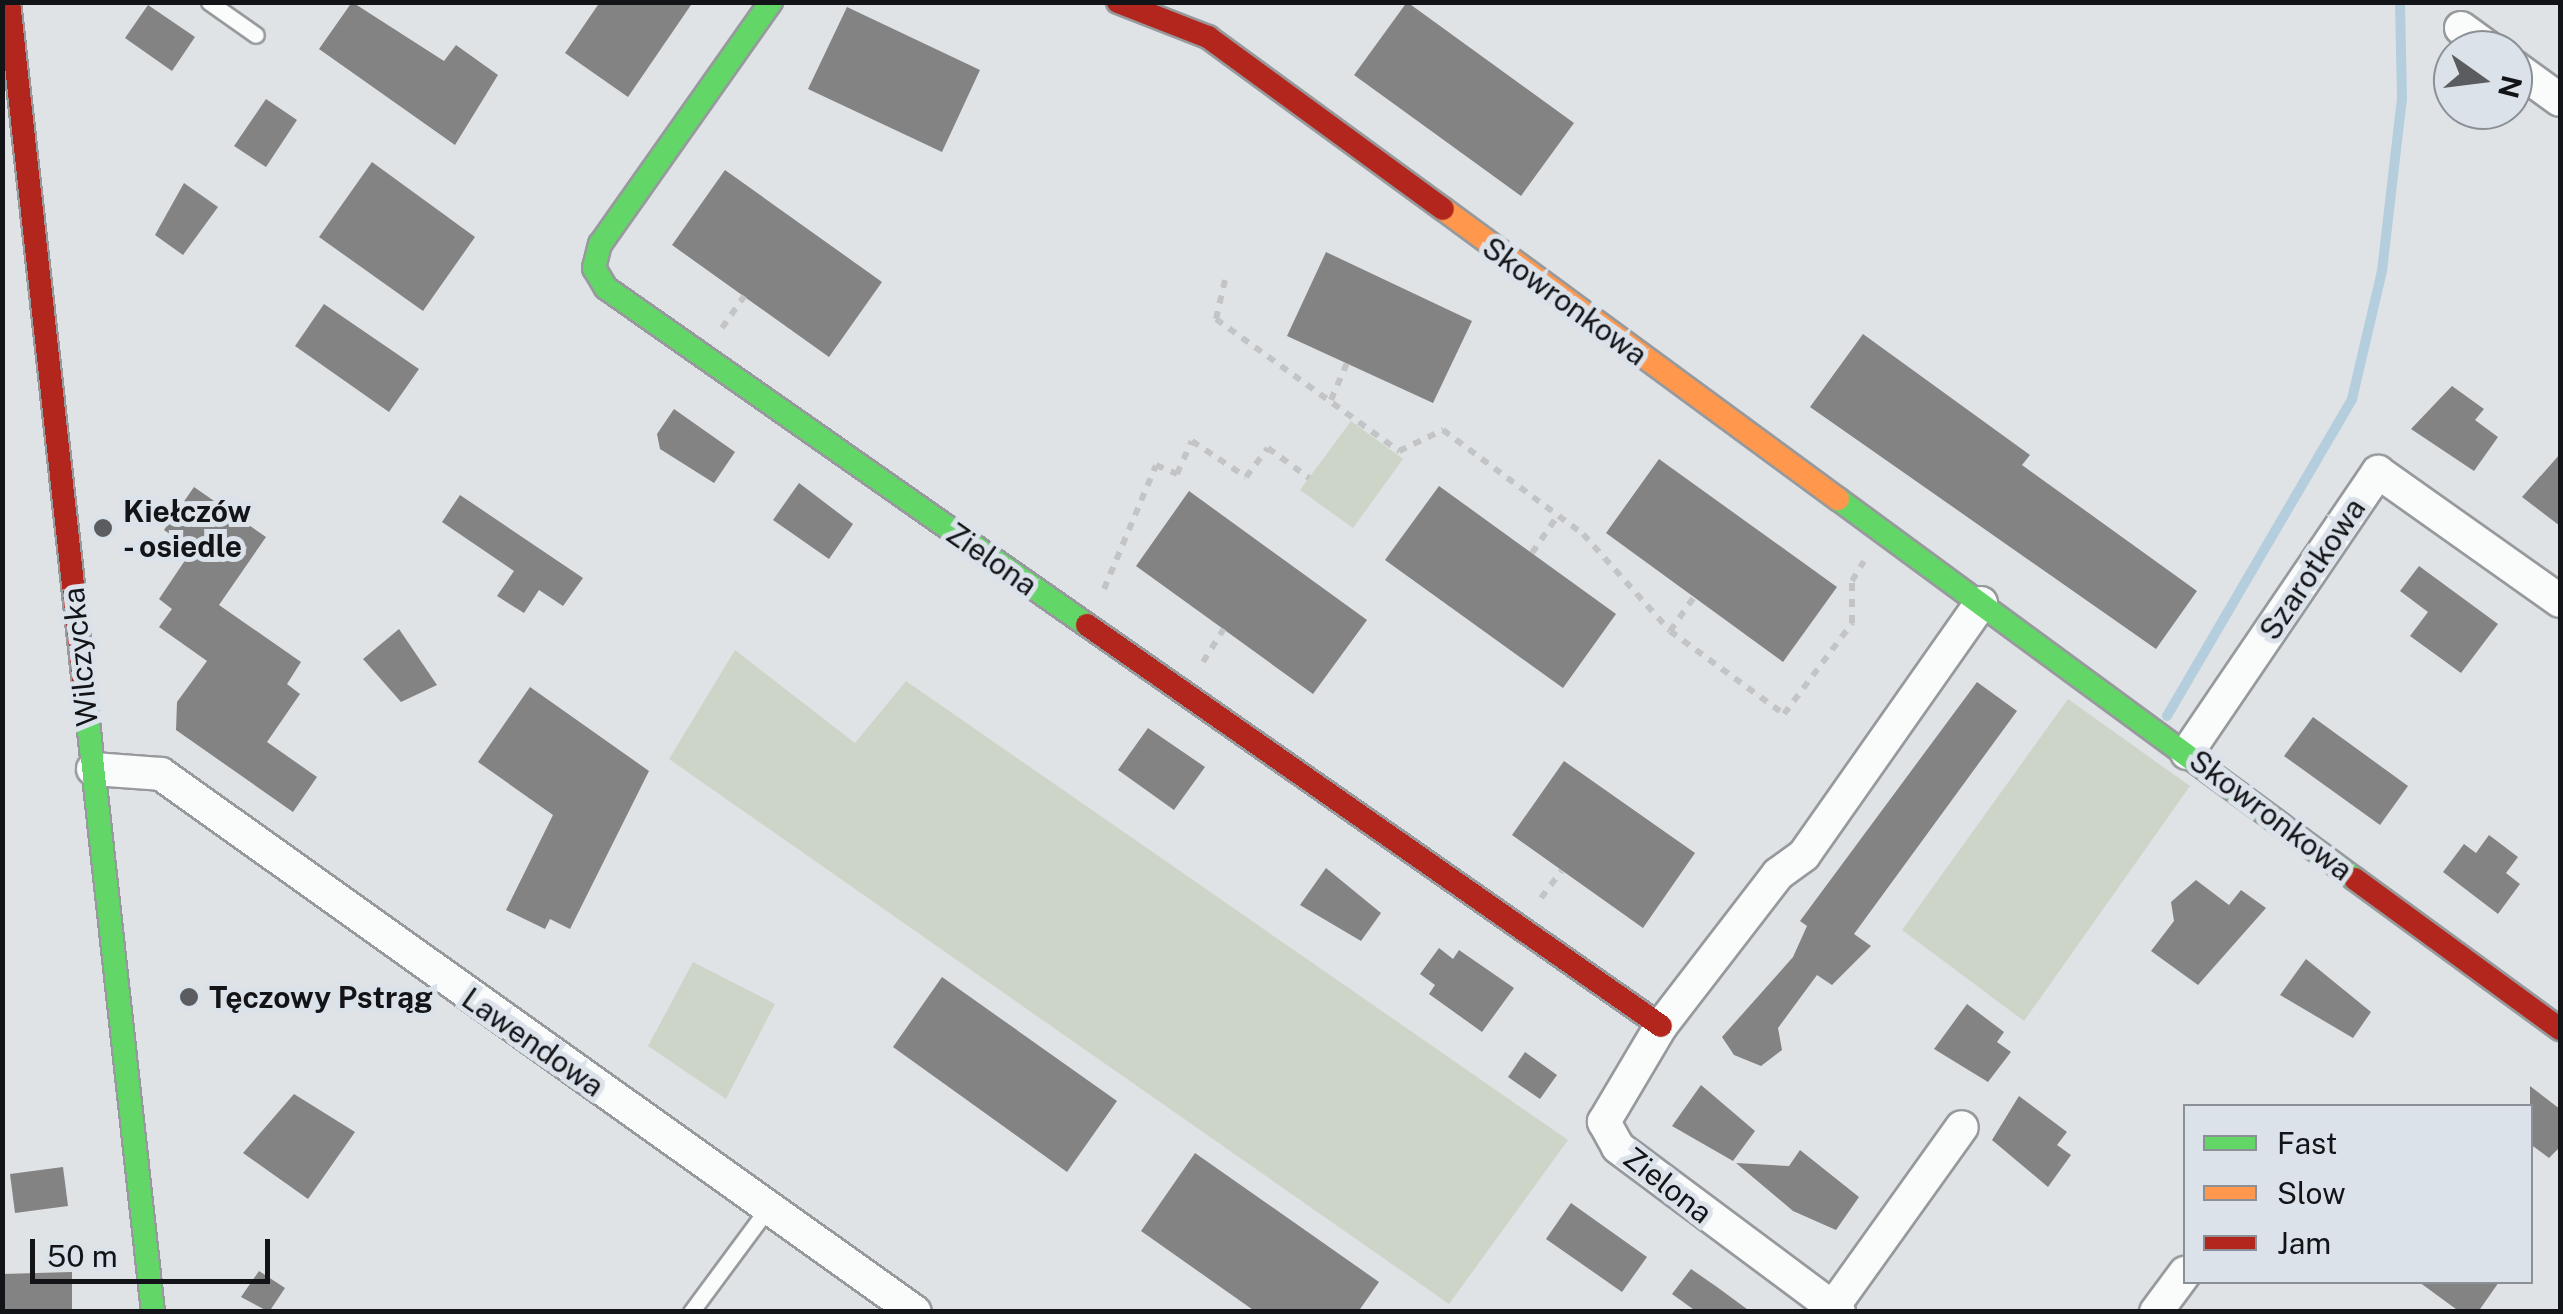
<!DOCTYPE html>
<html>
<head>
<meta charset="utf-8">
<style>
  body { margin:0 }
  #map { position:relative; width:2563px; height:1314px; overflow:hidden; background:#e0e3e6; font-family:"Public Sans",sans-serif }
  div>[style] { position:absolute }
  .green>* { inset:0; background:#cdd5c8 }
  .stream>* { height:10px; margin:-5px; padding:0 5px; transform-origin:5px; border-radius:5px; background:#b5cede }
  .building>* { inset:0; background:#838384 }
  .path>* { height:6px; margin-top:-3px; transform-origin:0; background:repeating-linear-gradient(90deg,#c3c4c5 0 8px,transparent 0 16px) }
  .roads { filter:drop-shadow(2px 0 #979a9c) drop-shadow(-2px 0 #979a9c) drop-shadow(0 2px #979a9c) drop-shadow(0 -2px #979a9c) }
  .lane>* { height:15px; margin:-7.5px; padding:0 7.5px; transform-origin:7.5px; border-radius:7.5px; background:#fafbfb }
  .street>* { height:32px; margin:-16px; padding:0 16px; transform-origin:16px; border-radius:16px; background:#fafbfb }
  .fast>* { height:22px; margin:-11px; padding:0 11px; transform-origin:11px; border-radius:11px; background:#63d668 }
  .slow>* { height:22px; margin:-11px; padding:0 11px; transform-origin:11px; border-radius:11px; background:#ff974d }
  .jam>* { height:22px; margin:-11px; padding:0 11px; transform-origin:11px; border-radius:11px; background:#b3261e }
  .dots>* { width:28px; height:28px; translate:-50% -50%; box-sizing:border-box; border:5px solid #dce2ea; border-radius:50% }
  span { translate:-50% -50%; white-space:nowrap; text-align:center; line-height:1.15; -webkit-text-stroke:10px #dce2ea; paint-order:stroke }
  .street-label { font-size:30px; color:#121417 }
  .poi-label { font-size:30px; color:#121417; font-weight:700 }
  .left { translate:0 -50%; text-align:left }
  .frame { position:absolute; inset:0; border:5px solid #121417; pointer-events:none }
  .legend { position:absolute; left:2183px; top:1104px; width:350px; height:180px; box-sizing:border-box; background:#dce2ea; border:2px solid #8b9096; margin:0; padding:12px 18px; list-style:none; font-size:30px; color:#121417 }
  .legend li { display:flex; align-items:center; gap:20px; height:50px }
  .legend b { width:50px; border:2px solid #8b9096 }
  .north { position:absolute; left:2433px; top:30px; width:100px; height:100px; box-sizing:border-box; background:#dce2ea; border:2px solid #8b9096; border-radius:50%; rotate:104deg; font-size:28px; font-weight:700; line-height:40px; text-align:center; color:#121417 }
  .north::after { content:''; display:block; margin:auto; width:35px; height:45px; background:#5a5c5f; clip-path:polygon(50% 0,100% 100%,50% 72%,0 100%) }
  .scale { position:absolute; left:30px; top:1239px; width:240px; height:45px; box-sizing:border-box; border:5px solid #121417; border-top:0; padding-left:12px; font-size:30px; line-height:35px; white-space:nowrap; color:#121417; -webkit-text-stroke:8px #dce2ea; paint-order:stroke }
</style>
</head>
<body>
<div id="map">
  <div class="green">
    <i style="clip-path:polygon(1351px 421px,1403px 459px,1353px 528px,1300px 490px)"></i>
    <i style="clip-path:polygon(735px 650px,855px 743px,906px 681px,1568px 1140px,1449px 1304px,669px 759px)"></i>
    <i style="clip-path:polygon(2068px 699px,2190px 786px,2024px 1021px,1902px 930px)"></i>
    <i style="clip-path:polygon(693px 962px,775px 1004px,726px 1099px,648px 1046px)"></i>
  </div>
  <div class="stream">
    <i style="left:2167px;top:716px;width:367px;rotate:-59.7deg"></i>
    <i style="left:2352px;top:399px;width:131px;rotate:-76.8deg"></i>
    <i style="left:2382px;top:271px;width:173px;rotate:-83.4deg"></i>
    <i style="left:2402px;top:99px;width:97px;rotate:-91.2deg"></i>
  </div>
  <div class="building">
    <i style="clip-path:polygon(352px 2px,444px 61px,456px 45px,498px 75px,455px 145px,319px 49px)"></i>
    <i style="clip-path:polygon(600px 2px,693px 2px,628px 97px,565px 53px)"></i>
    <i style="clip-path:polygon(1407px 2px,1574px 123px,1521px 196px,1354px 75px)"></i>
    <i style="clip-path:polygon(148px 5px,195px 37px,172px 71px,125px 38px)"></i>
    <i style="clip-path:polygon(847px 7px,980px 70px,942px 152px,808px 89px)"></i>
    <i style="clip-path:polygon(266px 99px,297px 120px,266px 167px,234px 146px)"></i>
    <i style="clip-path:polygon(372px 162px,475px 237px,423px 311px,319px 237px)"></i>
    <i style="clip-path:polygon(725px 170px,882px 282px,829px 357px,672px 245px)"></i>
    <i style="clip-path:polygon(184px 183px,218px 207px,183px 255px,155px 235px)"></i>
    <i style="clip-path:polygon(1326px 252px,1472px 321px,1433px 403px,1287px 336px)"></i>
    <i style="clip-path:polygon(324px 304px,419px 369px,389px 412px,295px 346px)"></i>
    <i style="clip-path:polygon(1863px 334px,2030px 455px,2022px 465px,2197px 591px,2156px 649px,1810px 407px)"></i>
    <i style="clip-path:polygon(2452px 386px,2484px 409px,2475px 420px,2498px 437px,2474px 471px,2411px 429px)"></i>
    <i style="clip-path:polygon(674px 409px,735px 452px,714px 483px,660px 449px,657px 434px)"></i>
    <i style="clip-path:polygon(2560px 454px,2560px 526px,2522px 497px)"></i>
    <i style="clip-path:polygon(1659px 459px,1837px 587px,1783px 662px,1606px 533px)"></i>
    <i style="clip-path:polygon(799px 483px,853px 524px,829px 559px,773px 520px)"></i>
    <i style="clip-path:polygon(1439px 486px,1616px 614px,1563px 688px,1385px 560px)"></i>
    <i style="clip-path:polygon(194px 487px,266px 537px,219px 605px,301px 662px,287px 684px,300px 694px,267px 742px,317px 777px,293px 812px,176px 730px,177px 702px,207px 661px,159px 627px,172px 609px,159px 599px,192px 550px,164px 530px)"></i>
    <i style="clip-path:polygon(1189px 491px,1367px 620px,1313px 694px,1136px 566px)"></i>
    <i style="clip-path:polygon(460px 495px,583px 578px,563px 606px,539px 590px,524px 613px,497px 596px,514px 571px,442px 522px)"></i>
    <i style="clip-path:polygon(2419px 566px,2498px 624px,2461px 673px,2410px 636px,2428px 612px,2400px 591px)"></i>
    <i style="clip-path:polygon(399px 629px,437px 685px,401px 702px,363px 659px)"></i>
    <i style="clip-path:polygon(1977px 682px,2017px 711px,1854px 934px,1871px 946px,1832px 985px,1817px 975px,1778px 1028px,1782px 1050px,1761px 1066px,1734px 1055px,1722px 1037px,1793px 957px,1807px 926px,1800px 921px)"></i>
    <i style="clip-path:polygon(530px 687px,649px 771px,570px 929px,550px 919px,545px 929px,506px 910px,553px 815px,478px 762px)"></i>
    <i style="clip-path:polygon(2313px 717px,2408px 786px,2380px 825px,2284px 756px)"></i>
    <i style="clip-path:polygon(1148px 728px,1205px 767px,1174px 810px,1118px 770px)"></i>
    <i style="clip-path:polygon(1564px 761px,1695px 853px,1643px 928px,1512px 835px)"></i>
    <i style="clip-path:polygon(2489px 835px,2518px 857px,2506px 873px,2520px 884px,2498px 914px,2443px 872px,2464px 844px,2476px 853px)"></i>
    <i style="clip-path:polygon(1326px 868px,1381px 913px,1361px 941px,1300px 905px)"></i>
    <i style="clip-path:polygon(2196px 880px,2229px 905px,2241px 890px,2266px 908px,2198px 985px,2151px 951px,2174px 921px,2171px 902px)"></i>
    <i style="clip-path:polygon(1439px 948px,1453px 959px,1459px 950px,1514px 988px,1482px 1032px,1429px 994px,1435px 985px,1420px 974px)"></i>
    <i style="clip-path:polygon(2306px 959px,2371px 1012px,2353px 1038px,2280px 995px)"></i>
    <i style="clip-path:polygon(942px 977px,1117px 1101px,1067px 1172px,893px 1047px)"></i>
    <i style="clip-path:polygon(1967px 1004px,2004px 1032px,1997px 1042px,2011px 1052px,1988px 1082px,1934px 1049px)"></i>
    <i style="clip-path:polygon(1525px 1052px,1557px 1075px,1540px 1099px,1508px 1077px)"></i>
    <i style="clip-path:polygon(1701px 1085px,1755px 1131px,1733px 1161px,1672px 1126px)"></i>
    <i style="clip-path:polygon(2530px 1086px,2560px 1109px,2560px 1147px,2549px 1158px,2530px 1144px)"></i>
    <i style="clip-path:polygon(294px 1094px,355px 1132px,308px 1199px,243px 1153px)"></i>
    <i style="clip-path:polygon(2019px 1096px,2067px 1132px,2057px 1145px,2071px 1155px,2048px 1187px,1992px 1140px)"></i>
    <i style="clip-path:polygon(1800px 1150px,1859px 1197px,1836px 1230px,1793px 1211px,1736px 1163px,1789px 1166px)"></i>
    <i style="clip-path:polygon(1195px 1153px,1379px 1282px,1358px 1312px,1256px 1312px,1141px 1231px)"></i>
    <i style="clip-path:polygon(63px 1167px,68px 1206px,15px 1213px,10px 1174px)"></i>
    <i style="clip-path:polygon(1571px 1203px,1647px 1257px,1622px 1292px,1546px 1239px)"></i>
    <i style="clip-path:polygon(1691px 1269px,1717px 1287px,1751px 1312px,1697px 1312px,1672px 1294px)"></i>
    <i style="clip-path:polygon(259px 1271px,285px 1288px,269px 1312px,241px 1297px)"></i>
    <i style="clip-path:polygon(72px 1272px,72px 1312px,2px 1309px,2px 1274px)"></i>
    <i style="clip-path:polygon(2419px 1282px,2499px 1282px,2478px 1312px,2460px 1312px)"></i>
  </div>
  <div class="path">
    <i style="left:1225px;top:280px;width:40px;rotate:103deg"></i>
    <i style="left:1216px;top:319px;width:226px;rotate:35.8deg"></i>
    <i style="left:1399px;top:451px;width:49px;rotate:-25.5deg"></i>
    <i style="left:1443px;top:430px;width:174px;rotate:36.6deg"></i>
    <i style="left:1583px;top:534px;width:130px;rotate:48.1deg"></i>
    <i style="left:1670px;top:631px;width:141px;rotate:36.1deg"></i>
    <i style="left:1784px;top:714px;width:114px;rotate:-53.2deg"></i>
    <i style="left:1852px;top:623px;width:42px;rotate:-90deg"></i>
    <i style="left:1852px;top:581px;width:23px;rotate:-59deg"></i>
    <i style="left:722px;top:328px;width:39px;rotate:-55deg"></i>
    <i style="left:1331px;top:400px;width:40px;rotate:-66.6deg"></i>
    <i style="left:1532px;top:553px;width:46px;rotate:-55.6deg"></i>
    <i style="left:1104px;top:589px;width:134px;rotate:-67.2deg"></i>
    <i style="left:1156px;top:465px;width:23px;rotate:23deg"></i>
    <i style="left:1177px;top:474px;width:36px;rotate:-66deg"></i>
    <i style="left:1192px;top:441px;width:65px;rotate:33.7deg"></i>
    <i style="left:1246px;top:477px;width:36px;rotate:-53deg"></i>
    <i style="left:1268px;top:448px;width:51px;rotate:36.2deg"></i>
    <i style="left:1670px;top:631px;width:42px;rotate:-54.8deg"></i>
    <i style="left:1203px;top:662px;width:39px;rotate:-58deg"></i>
    <i style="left:1541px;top:898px;width:34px;rotate:-53deg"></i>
  </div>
  <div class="roads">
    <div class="lane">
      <i style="left:209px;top:2px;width:57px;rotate:35.1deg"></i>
      <i style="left:691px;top:1312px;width:129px;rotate:-53.5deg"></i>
    </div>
    <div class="street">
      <i style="left:2461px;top:28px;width:37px;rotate:36deg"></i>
      <i style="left:2513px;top:66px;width:58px;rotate:35.9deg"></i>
      <i style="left:2187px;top:753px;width:340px;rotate:-55.8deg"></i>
      <i style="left:2378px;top:472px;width:223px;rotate:35.3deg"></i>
      <i style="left:93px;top:769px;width:68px;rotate:4.2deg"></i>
      <i style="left:161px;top:774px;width:926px;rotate:35.51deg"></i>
      <i style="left:1833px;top:1307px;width:221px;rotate:-54.4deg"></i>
      <i style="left:1839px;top:1312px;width:276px;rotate:-143.3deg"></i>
      <i style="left:1618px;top:1147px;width:29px;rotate:-119deg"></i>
      <i style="left:1604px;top:1122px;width:112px;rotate:-59.3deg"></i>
      <i style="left:1661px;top:1026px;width:192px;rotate:-52.4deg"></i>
      <i style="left:1778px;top:874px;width:32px;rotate:-36deg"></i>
      <i style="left:1804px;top:855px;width:308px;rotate:-54.9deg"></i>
      <i style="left:2156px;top:1312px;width:49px;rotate:-53.4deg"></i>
    </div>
    <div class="fast">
      <i style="left:771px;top:2px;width:296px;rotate:125.2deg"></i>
      <i style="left:600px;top:244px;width:25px;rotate:104deg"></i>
      <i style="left:594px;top:268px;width:23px;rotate:59deg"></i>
      <i style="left:606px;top:288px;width:587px;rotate:35.02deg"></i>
      <i style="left:1838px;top:499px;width:642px;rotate:36.32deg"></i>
      <i style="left:85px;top:694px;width:622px;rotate:83.72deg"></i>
    </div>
    <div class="slow">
      <i style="left:1443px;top:209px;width:490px;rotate:36.3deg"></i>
    </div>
    <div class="jam">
      <i style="left:9px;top:2px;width:696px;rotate:83.73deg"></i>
      <i style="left:1118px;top:2px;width:97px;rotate:21.3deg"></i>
      <i style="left:1208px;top:37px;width:291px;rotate:36.2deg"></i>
      <i style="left:1087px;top:625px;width:700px;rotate:34.94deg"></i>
      <i style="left:2355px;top:879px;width:254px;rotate:36.2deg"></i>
    </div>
  </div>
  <div class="dots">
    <i style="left:103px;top:528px;background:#5a5c5f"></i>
    <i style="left:189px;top:997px;background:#5a5c5f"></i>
  </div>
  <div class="street-label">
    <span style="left:1565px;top:301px;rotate:36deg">Skowronkowa</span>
    <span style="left:992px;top:559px;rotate:35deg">Zielona</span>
    <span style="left:2312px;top:569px;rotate:-56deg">Szarotkowa</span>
    <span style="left:80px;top:657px;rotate:-96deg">Wilczycka</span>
    <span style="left:2271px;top:815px;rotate:37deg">Skowronkowa</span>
    <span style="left:533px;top:1042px;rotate:35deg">Lawendowa</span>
    <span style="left:1668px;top:1185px;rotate:38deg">Zielona</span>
  </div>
  <div class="poi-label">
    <span class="left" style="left:123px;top:528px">Kiełczów<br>- osiedle</span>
    <span class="left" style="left:209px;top:997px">Tęczowy Pstrąg</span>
  </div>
  <div class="frame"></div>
  <ul class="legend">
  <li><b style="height:12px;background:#63d668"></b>Fast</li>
  <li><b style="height:12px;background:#ff974d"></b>Slow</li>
  <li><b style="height:12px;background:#b3261e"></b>Jam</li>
  </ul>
  <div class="north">N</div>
  <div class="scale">50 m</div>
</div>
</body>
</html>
